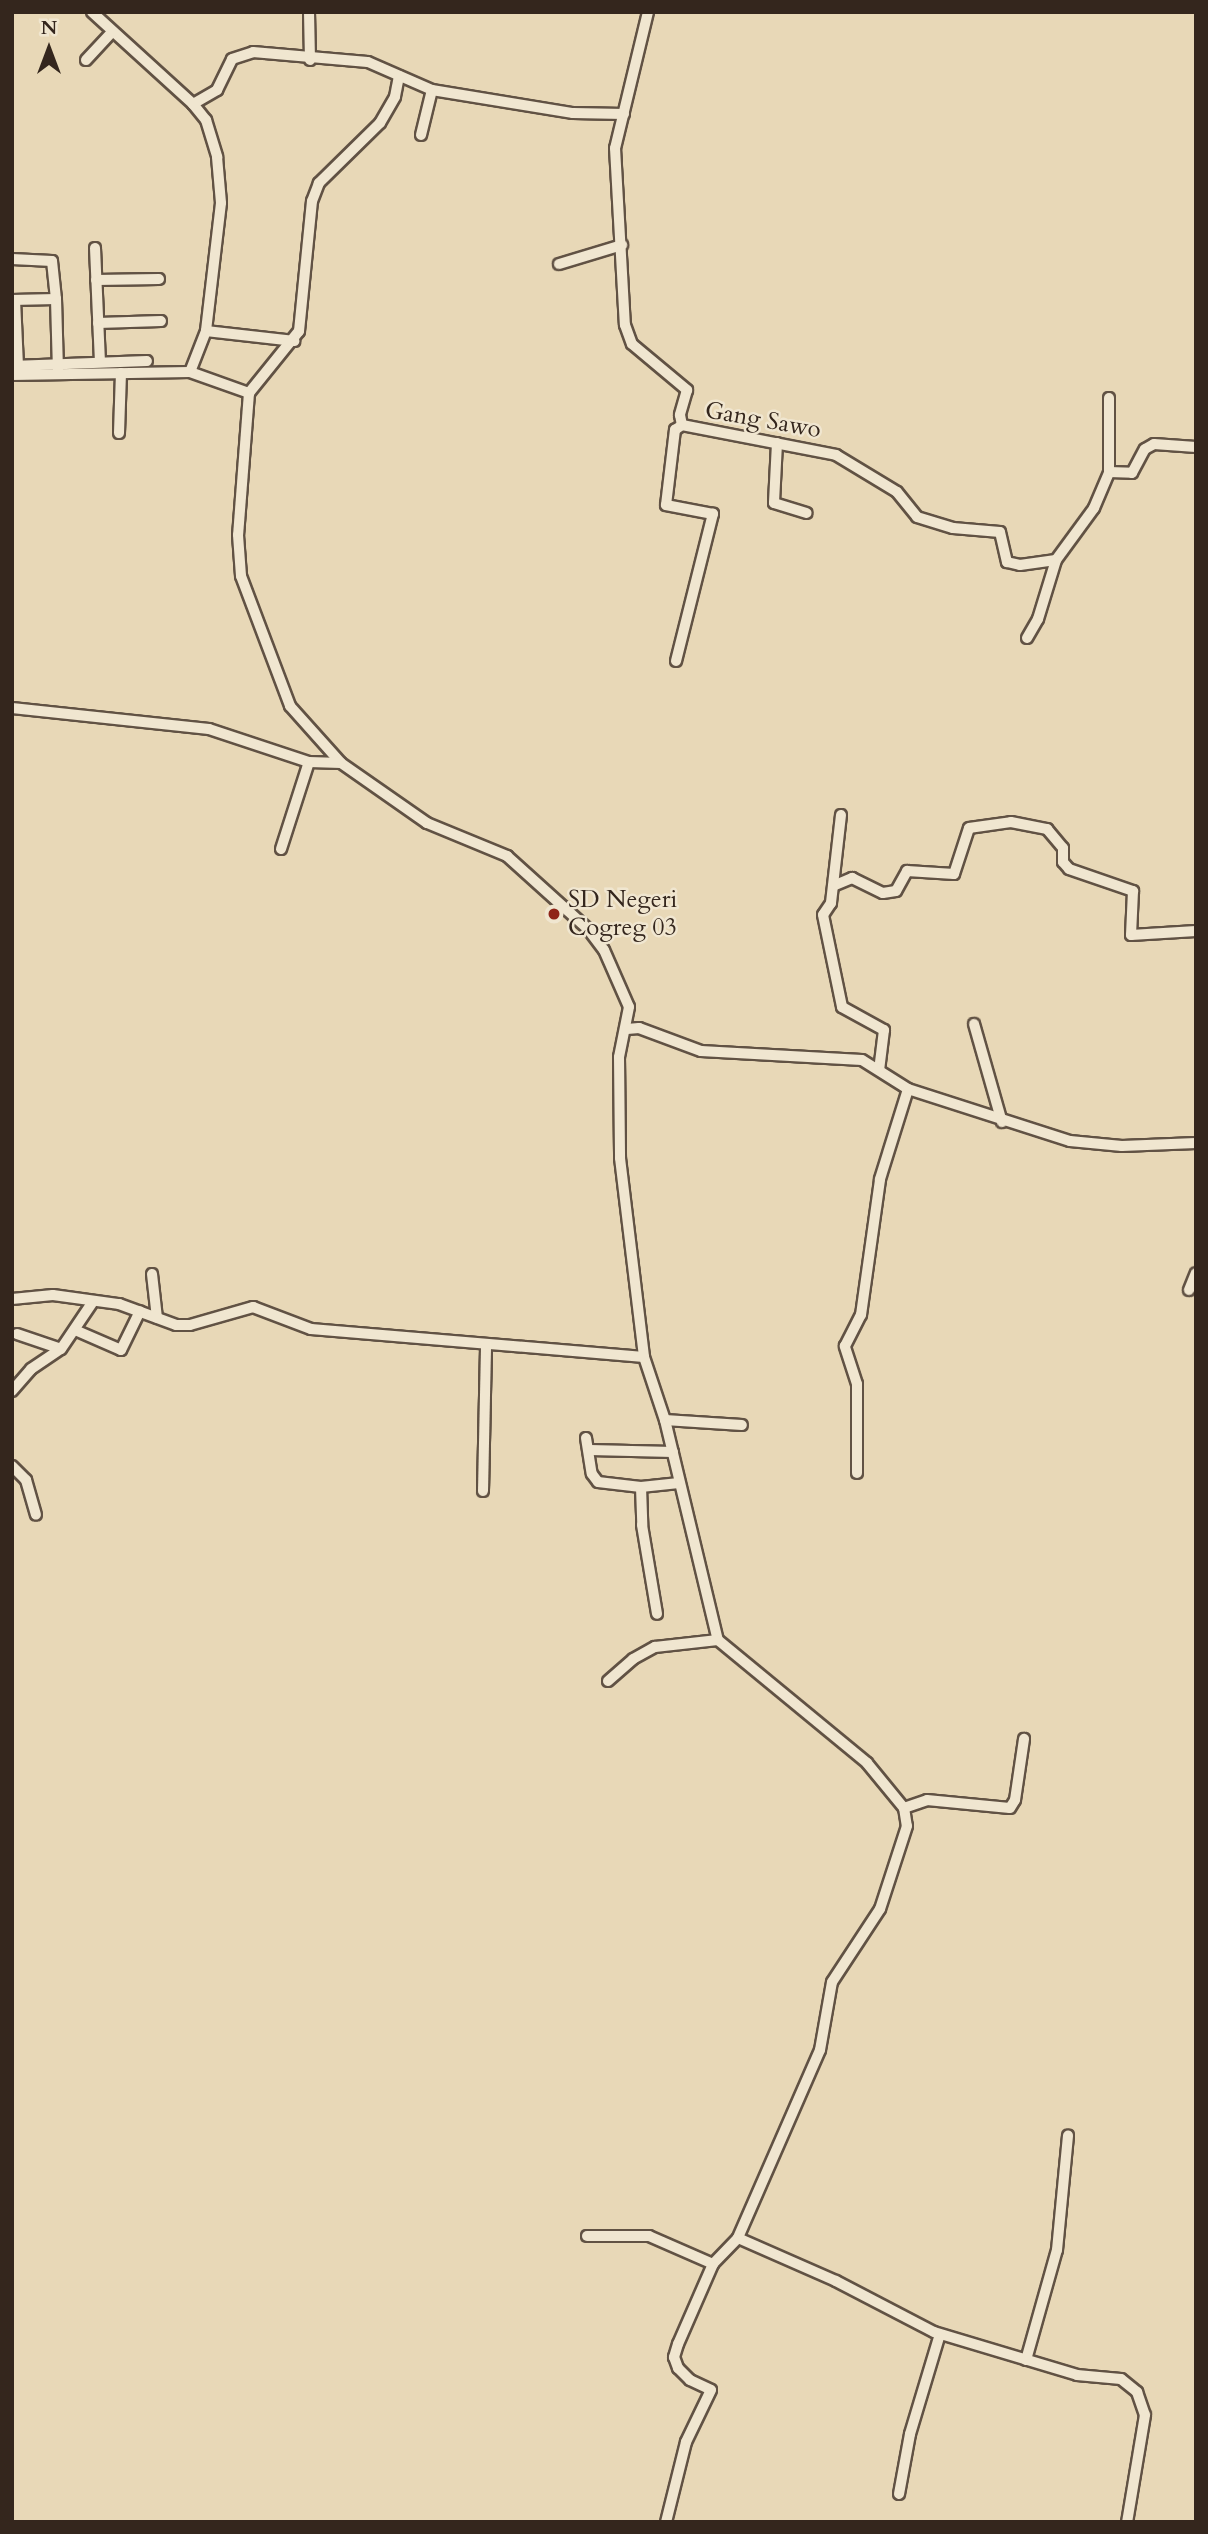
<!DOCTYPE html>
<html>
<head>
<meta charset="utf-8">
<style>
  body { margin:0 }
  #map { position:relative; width:1208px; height:2534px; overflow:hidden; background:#e8d8b7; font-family:Cardo,serif }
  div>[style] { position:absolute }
  .roads { filter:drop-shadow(2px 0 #615244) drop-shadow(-2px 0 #615244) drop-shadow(0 2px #615244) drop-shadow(0 -2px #615244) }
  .minor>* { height:10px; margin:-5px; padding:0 5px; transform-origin:5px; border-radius:5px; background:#f0e6d0 }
  .dots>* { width:19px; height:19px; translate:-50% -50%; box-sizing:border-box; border:4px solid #f0e6d0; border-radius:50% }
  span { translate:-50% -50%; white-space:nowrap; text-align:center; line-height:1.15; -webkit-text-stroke:5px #f0e6d0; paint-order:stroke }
  .street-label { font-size:24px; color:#34261d }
  .poi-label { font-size:24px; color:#34261d }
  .left { translate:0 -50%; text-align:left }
  .frame { position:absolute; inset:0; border:14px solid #34261d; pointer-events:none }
  .north { position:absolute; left:14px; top:14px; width:70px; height:70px; -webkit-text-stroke:5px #f0e6d0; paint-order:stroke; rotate:0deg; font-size:19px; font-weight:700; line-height:28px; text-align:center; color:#34261d }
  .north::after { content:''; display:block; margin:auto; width:24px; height:32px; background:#34261d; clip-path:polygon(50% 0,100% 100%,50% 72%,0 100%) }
</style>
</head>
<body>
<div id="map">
  <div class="roads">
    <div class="minor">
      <i style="left:92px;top:12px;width:137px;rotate:42.3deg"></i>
      <i style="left:193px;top:104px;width:21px;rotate:51deg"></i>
      <i style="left:206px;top:120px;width:39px;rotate:73deg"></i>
      <i style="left:217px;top:157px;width:46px;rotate:85deg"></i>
      <i style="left:221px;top:203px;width:129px;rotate:96.7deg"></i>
      <i style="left:206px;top:331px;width:44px;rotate:111.3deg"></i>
      <i style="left:309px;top:12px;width:48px;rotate:88.8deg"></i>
      <i style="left:648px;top:12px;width:140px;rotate:103.6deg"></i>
      <i style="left:615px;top:148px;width:177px;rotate:86.8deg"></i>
      <i style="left:625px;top:325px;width:20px;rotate:70deg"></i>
      <i style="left:632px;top:344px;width:72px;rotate:39.9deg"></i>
      <i style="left:687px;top:390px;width:26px;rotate:106deg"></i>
      <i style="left:680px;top:415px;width:10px;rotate:79deg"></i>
      <i style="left:682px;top:425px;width:157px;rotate:11deg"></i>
      <i style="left:836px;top:455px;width:71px;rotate:31.2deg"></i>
      <i style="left:897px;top:492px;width:32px;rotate:51deg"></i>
      <i style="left:917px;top:517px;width:38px;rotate:17deg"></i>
      <i style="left:953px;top:528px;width:47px;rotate:4.9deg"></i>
      <i style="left:1000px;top:532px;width:31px;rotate:77deg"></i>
      <i style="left:1007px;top:562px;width:13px;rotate:13deg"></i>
      <i style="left:1020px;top:565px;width:36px;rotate:-8deg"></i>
      <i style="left:1056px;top:560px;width:64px;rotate:-53.8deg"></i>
      <i style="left:1094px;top:508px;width:39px;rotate:-67deg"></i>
      <i style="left:1109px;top:472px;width:74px;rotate:-90deg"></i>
      <i style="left:86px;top:60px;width:38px;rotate:-47deg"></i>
      <i style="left:399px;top:76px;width:21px;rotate:101deg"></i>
      <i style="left:395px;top:97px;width:30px;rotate:120deg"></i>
      <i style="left:380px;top:123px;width:86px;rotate:135.5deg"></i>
      <i style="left:319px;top:183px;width:19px;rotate:111deg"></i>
      <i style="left:312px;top:201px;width:131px;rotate:95.7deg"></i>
      <i style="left:299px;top:331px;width:80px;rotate:128.9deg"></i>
      <i style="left:249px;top:393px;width:142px;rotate:94.4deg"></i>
      <i style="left:238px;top:535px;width:41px;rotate:85.8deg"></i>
      <i style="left:241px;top:576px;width:139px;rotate:69.3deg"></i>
      <i style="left:290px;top:706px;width:76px;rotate:48.2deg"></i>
      <i style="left:341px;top:763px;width:105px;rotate:34.9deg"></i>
      <i style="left:427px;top:823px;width:87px;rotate:22.4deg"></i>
      <i style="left:507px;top:856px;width:109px;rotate:42deg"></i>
      <i style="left:588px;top:929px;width:26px;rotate:53deg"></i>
      <i style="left:604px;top:950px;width:62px;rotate:66.3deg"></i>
      <i style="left:629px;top:1007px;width:51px;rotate:101.3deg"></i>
      <i style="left:619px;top:1057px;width:101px;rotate:89.4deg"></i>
      <i style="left:620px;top:1158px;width:200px;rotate:83.1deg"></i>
      <i style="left:644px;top:1357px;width:66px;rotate:71.6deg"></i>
      <i style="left:665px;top:1420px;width:226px;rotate:76.5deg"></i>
      <i style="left:718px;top:1640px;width:193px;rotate:39.5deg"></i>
      <i style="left:867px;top:1763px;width:58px;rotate:50.6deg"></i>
      <i style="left:904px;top:1808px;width:18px;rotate:81deg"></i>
      <i style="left:907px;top:1826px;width:87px;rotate:108deg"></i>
      <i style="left:880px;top:1909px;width:87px;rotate:123.3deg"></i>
      <i style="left:832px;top:1982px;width:69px;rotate:100deg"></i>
      <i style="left:820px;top:2050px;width:205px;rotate:113.6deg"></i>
      <i style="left:738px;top:2238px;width:36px;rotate:134deg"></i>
      <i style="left:713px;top:2264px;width:87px;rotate:113.6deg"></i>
      <i style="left:678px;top:2344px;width:14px;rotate:107deg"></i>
      <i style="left:674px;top:2357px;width:12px;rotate:70deg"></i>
      <i style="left:678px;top:2368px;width:17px;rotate:45deg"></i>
      <i style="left:690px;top:2380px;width:23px;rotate:25deg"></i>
      <i style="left:711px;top:2390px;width:58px;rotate:115.7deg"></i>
      <i style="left:686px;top:2442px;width:82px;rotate:104deg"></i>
      <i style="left:193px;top:104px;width:28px;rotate:-30deg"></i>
      <i style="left:217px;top:90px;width:34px;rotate:-64deg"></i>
      <i style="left:232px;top:59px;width:22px;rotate:-18deg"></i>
      <i style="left:253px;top:52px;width:115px;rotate:5deg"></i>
      <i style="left:368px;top:62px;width:70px;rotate:23.6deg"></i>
      <i style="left:432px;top:90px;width:143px;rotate:9.3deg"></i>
      <i style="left:573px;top:113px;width:51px;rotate:1.1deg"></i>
      <i style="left:421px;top:135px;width:46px;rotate:-76.3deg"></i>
      <i style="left:95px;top:248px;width:114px;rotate:87.5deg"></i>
      <i style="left:12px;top:259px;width:40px;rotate:2.9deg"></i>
      <i style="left:52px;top:261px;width:38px;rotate:84deg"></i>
      <i style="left:559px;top:264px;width:66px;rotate:-16.8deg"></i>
      <i style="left:96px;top:280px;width:63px;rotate:-0.9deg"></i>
      <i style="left:12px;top:300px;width:44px;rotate:-1.3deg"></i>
      <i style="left:56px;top:299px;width:72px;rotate:88.4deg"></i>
      <i style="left:15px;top:300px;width:66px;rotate:87.4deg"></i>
      <i style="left:98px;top:323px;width:63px;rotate:-1.8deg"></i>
      <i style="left:206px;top:331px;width:89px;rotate:6.5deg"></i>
      <i style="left:12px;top:366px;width:135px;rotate:-2.1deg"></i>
      <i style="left:12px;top:375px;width:178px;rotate:-1deg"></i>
      <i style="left:190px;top:372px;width:63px;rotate:19.6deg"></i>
      <i style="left:119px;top:433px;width:60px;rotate:-88.1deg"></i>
      <i style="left:777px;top:443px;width:60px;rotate:92.9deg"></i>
      <i style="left:774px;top:503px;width:34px;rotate:17deg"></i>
      <i style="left:1109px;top:472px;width:23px;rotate:2deg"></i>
      <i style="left:1132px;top:473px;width:27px;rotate:-62deg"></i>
      <i style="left:1145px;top:449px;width:10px;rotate:-29deg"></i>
      <i style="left:1154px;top:444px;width:42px;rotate:4.1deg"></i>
      <i style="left:1027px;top:638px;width:22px;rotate:-60deg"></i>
      <i style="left:1038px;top:619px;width:62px;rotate:-73deg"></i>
      <i style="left:676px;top:661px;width:152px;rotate:-75.9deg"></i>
      <i style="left:713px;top:514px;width:48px;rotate:-169.2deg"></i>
      <i style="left:666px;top:505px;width:76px;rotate:-83.2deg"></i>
      <i style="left:675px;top:430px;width:9px;rotate:-36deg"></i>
      <i style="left:12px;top:708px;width:198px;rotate:6.1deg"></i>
      <i style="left:209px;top:729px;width:105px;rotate:18.3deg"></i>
      <i style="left:841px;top:815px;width:89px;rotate:96.5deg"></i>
      <i style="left:831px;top:903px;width:14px;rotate:124deg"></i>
      <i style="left:823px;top:915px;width:94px;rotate:78.3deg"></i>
      <i style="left:842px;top:1007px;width:48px;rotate:28.7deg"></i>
      <i style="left:884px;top:1030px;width:38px;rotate:97deg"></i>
      <i style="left:281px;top:849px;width:91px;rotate:-72.2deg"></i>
      <i style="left:309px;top:762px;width:32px;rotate:2deg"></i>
      <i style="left:833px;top:886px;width:21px;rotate:-23deg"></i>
      <i style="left:852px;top:878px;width:34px;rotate:26deg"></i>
      <i style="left:883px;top:893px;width:13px;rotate:-9deg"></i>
      <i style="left:896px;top:891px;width:23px;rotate:-61deg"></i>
      <i style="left:907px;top:871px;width:47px;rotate:3.7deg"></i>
      <i style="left:954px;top:874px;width:48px;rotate:-71.9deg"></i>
      <i style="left:969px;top:828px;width:42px;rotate:-8.1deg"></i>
      <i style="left:1011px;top:822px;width:37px;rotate:11deg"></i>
      <i style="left:1047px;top:829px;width:25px;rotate:50deg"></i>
      <i style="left:1063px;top:848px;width:14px;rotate:90deg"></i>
      <i style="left:1063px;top:862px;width:9px;rotate:49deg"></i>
      <i style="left:1069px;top:869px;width:68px;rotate:19deg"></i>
      <i style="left:1133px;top:891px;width:44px;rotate:92.6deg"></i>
      <i style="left:1131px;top:935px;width:65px;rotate:-3.5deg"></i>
      <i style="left:974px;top:1024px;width:102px;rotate:74.1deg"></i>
      <i style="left:627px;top:1029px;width:12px;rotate:-5deg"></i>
      <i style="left:639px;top:1028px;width:66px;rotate:20.4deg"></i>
      <i style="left:701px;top:1051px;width:161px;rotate:3.2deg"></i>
      <i style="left:862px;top:1060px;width:54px;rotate:32.2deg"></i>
      <i style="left:908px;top:1089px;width:170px;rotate:17.8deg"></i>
      <i style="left:1070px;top:1141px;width:52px;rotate:5.5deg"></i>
      <i style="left:1122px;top:1146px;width:74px;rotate:-2.3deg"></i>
      <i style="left:152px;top:1274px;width:44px;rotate:83.5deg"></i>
      <i style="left:1189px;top:1290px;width:18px;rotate:-68deg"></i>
      <i style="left:12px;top:1299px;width:41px;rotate:-5.6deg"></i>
      <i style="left:53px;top:1295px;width:67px;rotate:7.8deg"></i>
      <i style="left:119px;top:1304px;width:61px;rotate:20.2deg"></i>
      <i style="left:176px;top:1325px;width:14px"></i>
      <i style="left:190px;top:1325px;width:66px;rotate:-15.9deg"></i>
      <i style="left:253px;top:1307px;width:62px;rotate:20.8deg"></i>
      <i style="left:311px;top:1329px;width:334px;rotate:4.8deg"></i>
      <i style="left:75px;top:1330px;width:50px;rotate:23.5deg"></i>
      <i style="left:121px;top:1350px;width:43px;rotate:-64deg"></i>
      <i style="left:17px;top:1334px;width:46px;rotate:18.8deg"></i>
      <i style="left:12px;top:1391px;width:29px;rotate:-49deg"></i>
      <i style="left:31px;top:1369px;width:36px;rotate:-34deg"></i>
      <i style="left:61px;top:1349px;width:55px;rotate:-56deg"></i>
      <i style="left:665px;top:1420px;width:77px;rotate:3.7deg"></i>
      <i style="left:586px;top:1438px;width:36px;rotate:81deg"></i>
      <i style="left:592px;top:1474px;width:10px;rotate:53deg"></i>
      <i style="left:598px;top:1482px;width:43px;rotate:6.6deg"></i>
      <i style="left:641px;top:1487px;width:38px;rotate:-6deg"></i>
      <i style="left:590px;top:1450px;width:83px;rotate:1.4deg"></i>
      <i style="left:12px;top:1466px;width:20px;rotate:45deg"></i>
      <i style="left:26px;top:1480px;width:36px;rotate:74deg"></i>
      <i style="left:857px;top:1473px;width:89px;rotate:-90deg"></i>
      <i style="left:857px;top:1384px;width:40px;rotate:-108deg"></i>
      <i style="left:845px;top:1346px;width:35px;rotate:-63deg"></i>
      <i style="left:861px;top:1315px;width:137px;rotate:-82deg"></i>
      <i style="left:880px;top:1179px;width:94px;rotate:-72.7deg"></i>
      <i style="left:641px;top:1487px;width:38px;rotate:88deg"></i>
      <i style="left:642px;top:1525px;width:90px;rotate:80.4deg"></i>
      <i style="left:483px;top:1491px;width:147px;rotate:-88.8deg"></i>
      <i style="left:608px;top:1681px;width:33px;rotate:-41deg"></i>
      <i style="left:633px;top:1659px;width:25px;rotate:-29deg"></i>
      <i style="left:655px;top:1647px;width:63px;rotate:-6.3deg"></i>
      <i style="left:904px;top:1808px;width:24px;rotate:-19deg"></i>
      <i style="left:927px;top:1800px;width:83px;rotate:5.5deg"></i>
      <i style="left:1010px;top:1808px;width:9px;rotate:-58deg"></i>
      <i style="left:1015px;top:1800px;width:62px;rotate:-81.6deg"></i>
      <i style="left:587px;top:2236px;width:62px"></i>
      <i style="left:649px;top:2236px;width:70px;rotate:23.6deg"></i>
      <i style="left:738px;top:2238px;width:107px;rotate:23.7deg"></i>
      <i style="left:836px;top:2281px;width:110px;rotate:27.5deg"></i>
      <i style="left:934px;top:2332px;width:149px;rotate:16.7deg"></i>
      <i style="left:1077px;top:2375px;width:44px;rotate:5.2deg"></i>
      <i style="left:1121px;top:2379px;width:21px;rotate:39deg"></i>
      <i style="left:1137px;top:2392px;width:24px;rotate:71deg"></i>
      <i style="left:1145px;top:2415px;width:109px;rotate:99.5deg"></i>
      <i style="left:1026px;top:2360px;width:114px;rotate:-74.3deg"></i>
      <i style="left:1057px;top:2250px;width:115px;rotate:-84.5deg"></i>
      <i style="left:899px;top:2494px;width:61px;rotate:-79.6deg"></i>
      <i style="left:910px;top:2434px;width:104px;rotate:-73.3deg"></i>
    </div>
  </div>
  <div class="dots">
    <i style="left:554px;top:914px;background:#8f2418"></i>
  </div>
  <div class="street-label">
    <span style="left:763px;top:420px;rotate:10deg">Gang Sawo</span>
  </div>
  <div class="poi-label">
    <span class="left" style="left:568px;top:914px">SD Negeri<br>Cogreg 03</span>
  </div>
  <div class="frame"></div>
  <div class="north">N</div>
</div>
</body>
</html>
